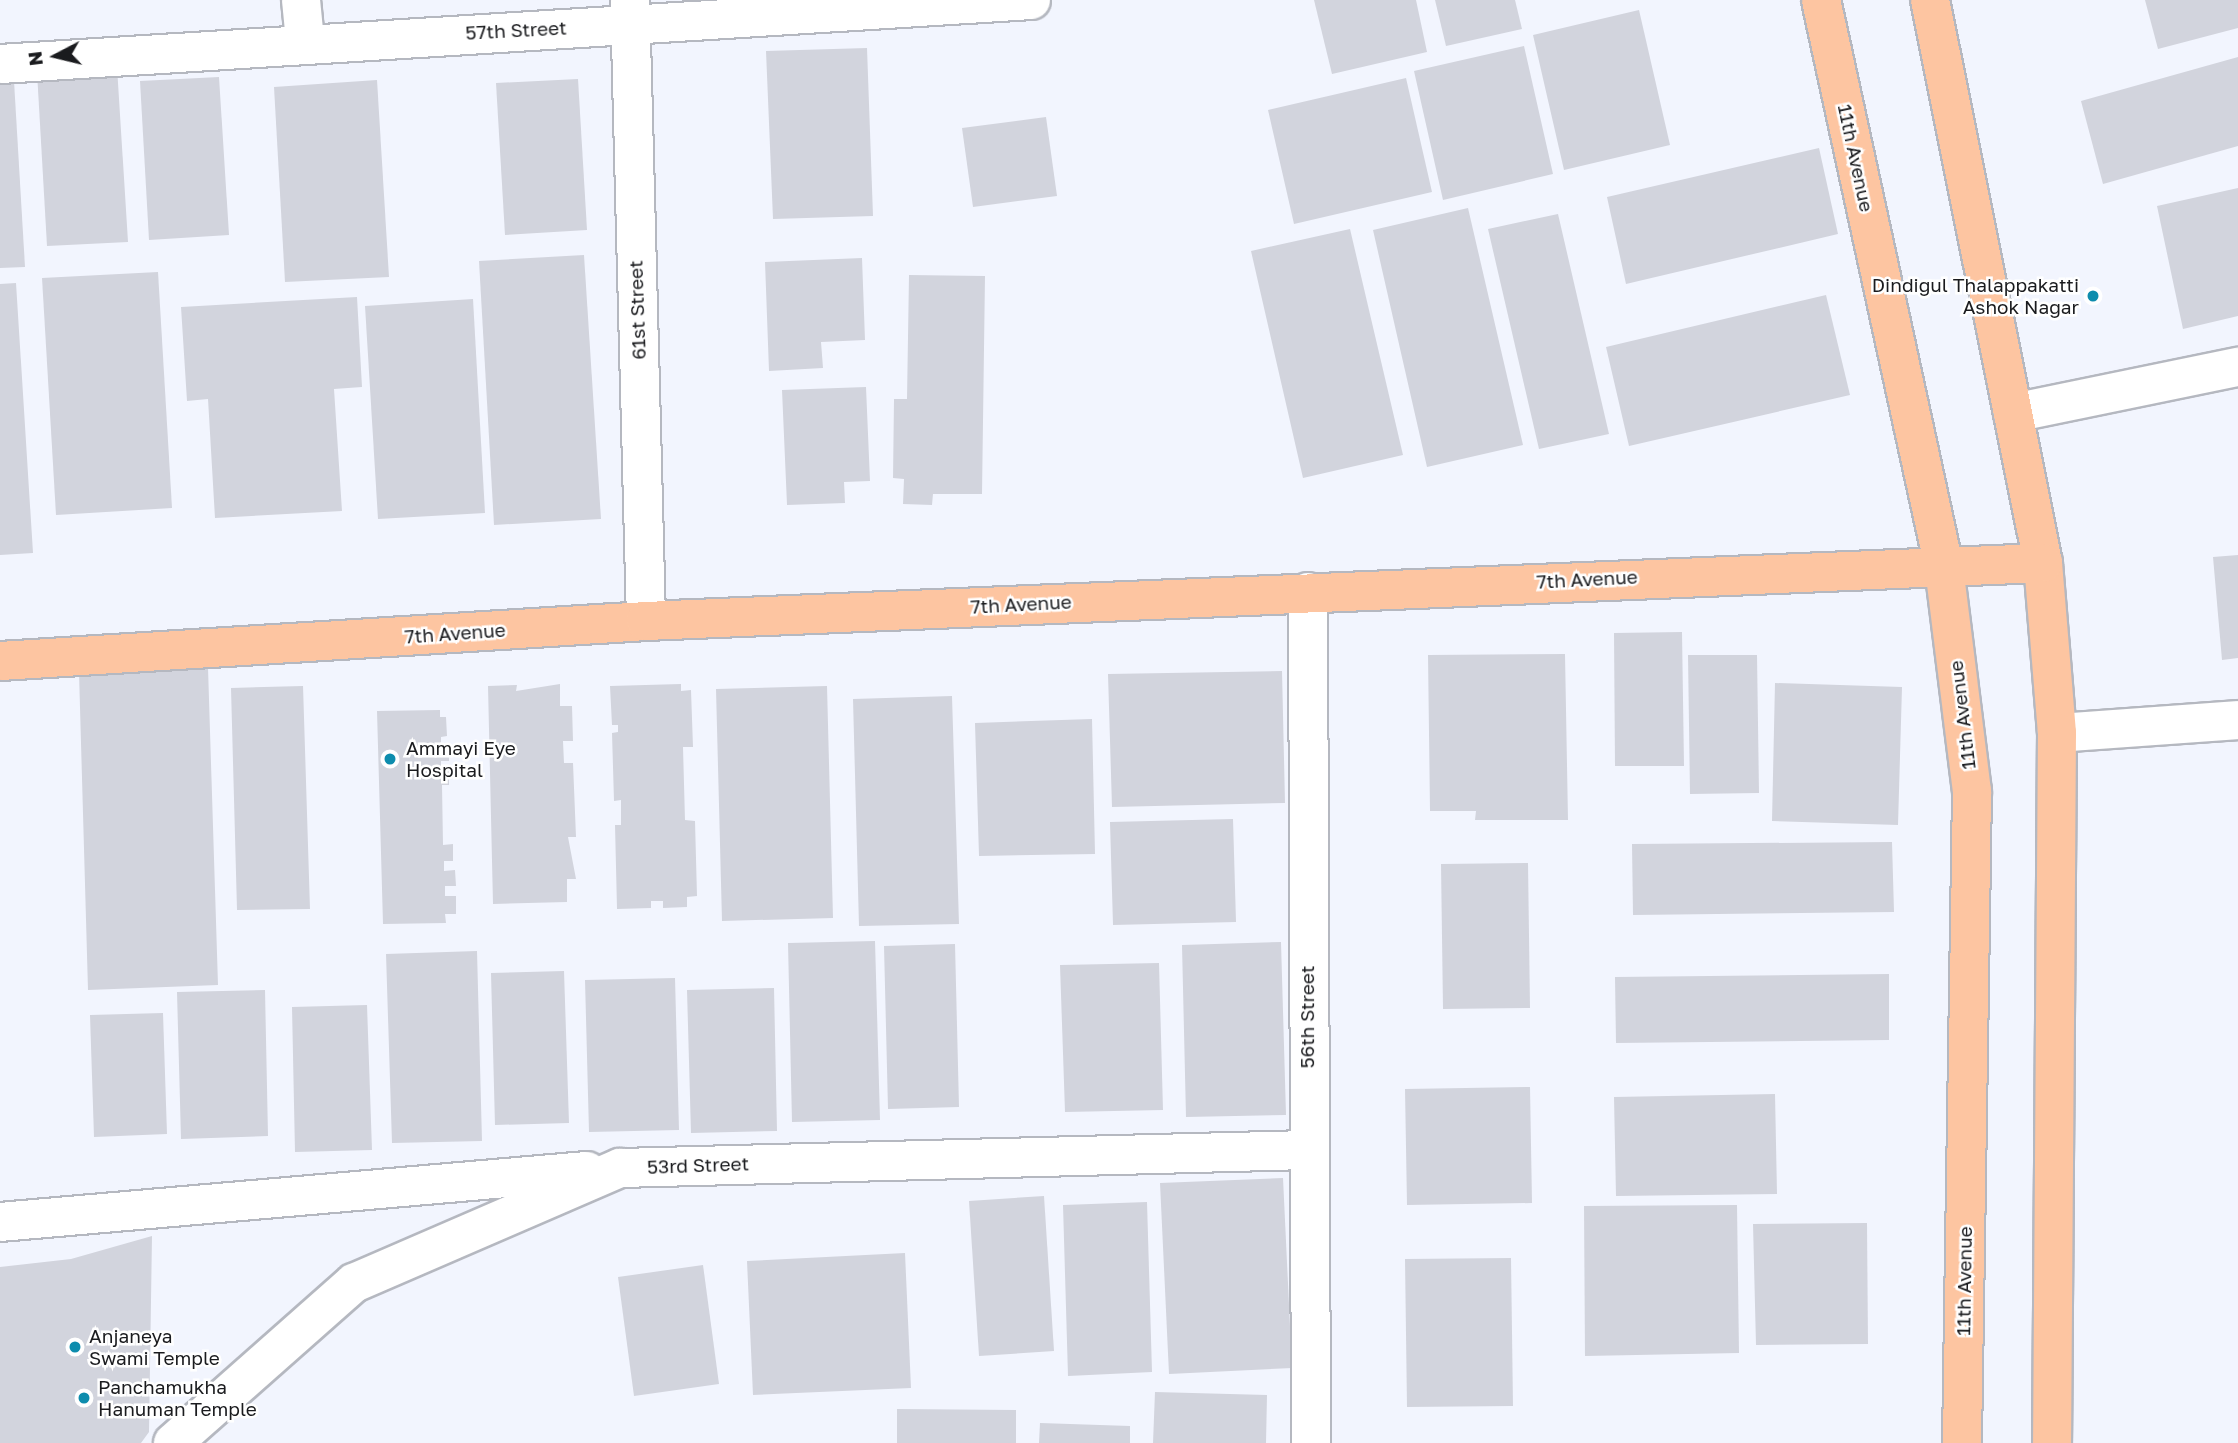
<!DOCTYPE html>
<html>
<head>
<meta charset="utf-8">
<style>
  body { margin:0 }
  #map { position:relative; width:2238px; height:1443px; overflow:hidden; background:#f2f5fe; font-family:"Golos Text",sans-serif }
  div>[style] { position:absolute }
  .building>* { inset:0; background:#d2d4dd }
  .roads { filter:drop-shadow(2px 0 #b5b8c0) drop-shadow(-2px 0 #b5b8c0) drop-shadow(0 2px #b5b8c0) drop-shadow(0 -2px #b5b8c0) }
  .minor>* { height:38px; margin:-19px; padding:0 19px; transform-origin:19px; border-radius:19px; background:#fff }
  .major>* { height:38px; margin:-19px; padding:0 19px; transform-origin:19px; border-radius:19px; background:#fdc5a1 }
  .dots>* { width:19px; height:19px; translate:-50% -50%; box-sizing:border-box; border:4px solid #fff; border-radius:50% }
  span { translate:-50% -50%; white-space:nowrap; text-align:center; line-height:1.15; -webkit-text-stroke:5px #fff; paint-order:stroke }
  .street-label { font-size:19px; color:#1a1b1e }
  .poi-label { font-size:19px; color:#1a1b1e }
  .right { translate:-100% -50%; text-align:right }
  .left { translate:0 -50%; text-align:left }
  .north { position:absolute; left:21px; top:21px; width:70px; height:70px; -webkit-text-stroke:5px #fff; paint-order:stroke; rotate:263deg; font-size:19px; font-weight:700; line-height:28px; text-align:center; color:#1a1b1e }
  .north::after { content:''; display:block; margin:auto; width:24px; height:32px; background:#1a1b1e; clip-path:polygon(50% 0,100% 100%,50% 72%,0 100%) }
</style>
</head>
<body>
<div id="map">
  <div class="building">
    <i style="clip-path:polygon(1314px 0,1416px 0,1427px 52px,1332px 74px)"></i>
    <i style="clip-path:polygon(1435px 0,1515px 0,1522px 29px,1446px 46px)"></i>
    <i style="clip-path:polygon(2145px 0,2238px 0,2238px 28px,2158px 49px)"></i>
    <i style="clip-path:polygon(1639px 10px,1670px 145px,1564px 170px,1533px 35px)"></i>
    <i style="clip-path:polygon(1524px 46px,1553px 174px,1443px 200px,1414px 71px)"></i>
    <i style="clip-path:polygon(867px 48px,873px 216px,773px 219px,766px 51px)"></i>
    <i style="clip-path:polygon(2238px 57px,2238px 146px,2103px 184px,2081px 101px)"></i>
    <i style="clip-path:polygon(117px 67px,128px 242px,47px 246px,37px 72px)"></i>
    <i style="clip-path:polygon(219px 77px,229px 235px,149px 240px,140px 81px)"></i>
    <i style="clip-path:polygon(1406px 78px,1432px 192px,1294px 224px,1268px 110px)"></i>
    <i style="clip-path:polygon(578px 79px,587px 230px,505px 235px,496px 83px)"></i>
    <i style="clip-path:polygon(377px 80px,389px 277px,285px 282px,274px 87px)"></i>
    <i style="clip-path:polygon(14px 81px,25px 267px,0 268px,0 82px)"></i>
    <i style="clip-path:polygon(1046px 117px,1057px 196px,973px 207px,962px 128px)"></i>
    <i style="clip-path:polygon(1819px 148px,1838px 234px,1626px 284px,1607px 197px)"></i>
    <i style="clip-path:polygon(2238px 188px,2238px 316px,2183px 329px,2157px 206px)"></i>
    <i style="clip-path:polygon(1468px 208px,1523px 445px,1427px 467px,1373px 230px)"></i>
    <i style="clip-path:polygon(1558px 214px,1609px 434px,1539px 449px,1488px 229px)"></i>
    <i style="clip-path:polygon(1350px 229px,1403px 455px,1303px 478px,1251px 251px)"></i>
    <i style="clip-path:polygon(584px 255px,601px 519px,494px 525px,479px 261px)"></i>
    <i style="clip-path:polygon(862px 258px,865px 340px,821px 342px,823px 368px,769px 371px,765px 262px)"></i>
    <i style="clip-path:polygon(158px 272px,172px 508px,56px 515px,42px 278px)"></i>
    <i style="clip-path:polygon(909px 275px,985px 276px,982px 494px,933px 494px,932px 505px,903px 504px,904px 479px,893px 478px,894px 399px,907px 399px)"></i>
    <i style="clip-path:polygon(16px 283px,33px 553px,0 555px,0 284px)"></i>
    <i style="clip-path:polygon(1826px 295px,1850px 395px,1629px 446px,1606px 347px)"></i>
    <i style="clip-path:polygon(357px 297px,362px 387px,334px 389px,342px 511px,215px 518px,208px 399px,187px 401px,181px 307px)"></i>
    <i style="clip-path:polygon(473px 299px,485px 513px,378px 519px,365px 306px)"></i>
    <i style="clip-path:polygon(866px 387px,870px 481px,844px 482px,845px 503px,787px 505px,782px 390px)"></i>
    <i style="clip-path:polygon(2238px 555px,2238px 658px,2222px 660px,2213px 557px)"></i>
    <i style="clip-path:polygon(1682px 632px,1684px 766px,1615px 766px,1614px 633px)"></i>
    <i style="clip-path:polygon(1565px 654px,1568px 820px,1475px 820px,1476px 811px,1430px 811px,1428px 655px)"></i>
    <i style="clip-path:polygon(1688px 655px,1757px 655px,1759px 793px,1690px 794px)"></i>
    <i style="clip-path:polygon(208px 668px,218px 985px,88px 990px,79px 672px)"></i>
    <i style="clip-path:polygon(1282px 671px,1285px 803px,1112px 807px,1108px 674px)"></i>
    <i style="clip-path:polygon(1775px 683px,1902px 687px,1898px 825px,1772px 821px)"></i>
    <i style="clip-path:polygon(560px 684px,560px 706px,572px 706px,573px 741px,563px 741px,564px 763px,573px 763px,576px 837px,568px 837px,576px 879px,567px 879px,567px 902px,493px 904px,488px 686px,517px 685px,516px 691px)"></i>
    <i style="clip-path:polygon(681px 684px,681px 691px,691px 690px,693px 747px,683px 747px,685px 820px,695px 821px,697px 896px,687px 897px,687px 907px,663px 908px,663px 901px,651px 901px,651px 908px,617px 909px,615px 825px,621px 825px,621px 800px,614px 801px,612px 733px,618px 732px,618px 725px,612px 725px,610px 686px)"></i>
    <i style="clip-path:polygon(303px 686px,310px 909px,237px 910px,231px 688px)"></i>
    <i style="clip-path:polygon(827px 686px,833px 918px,722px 921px,716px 689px)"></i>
    <i style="clip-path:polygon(952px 696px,959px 924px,859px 926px,853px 699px)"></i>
    <i style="clip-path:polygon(440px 710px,440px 717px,446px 717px,447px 736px,441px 737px,441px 748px,449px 747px,449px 761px,441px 761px,441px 769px,449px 769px,449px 785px,442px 785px,443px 845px,453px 844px,453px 861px,444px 861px,444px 871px,455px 870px,456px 886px,445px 886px,445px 896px,456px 896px,456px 914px,445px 914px,446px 923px,383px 924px,377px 711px)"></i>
    <i style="clip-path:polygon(1092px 719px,1095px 854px,979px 856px,975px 723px)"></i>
    <i style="clip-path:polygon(1233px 819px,1236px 922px,1113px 925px,1110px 822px)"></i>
    <i style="clip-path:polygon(1892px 842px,1894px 912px,1633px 915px,1632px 844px)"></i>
    <i style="clip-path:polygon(1528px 863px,1530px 1008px,1443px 1009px,1441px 864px)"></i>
    <i style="clip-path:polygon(875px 941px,880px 1120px,792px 1122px,788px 943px)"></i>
    <i style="clip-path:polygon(1281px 942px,1286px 1115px,1186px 1117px,1182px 945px)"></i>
    <i style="clip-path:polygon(955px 944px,959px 1107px,888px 1109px,884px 946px)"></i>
    <i style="clip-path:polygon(477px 951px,482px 1141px,392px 1143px,386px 954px)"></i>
    <i style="clip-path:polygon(1159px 963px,1163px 1110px,1065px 1112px,1060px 965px)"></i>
    <i style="clip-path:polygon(564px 971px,569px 1123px,495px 1125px,491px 973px)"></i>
    <i style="clip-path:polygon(1889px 974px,1889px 1040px,1616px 1043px,1615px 977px)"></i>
    <i style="clip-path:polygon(675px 978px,679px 1130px,589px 1132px,585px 980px)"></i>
    <i style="clip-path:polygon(774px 988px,777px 1131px,691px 1133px,687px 990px)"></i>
    <i style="clip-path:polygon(265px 990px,268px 1136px,181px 1139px,177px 992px)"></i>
    <i style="clip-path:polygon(367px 1005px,372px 1150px,295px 1152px,292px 1007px)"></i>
    <i style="clip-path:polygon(163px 1013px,167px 1134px,94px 1137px,90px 1015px)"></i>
    <i style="clip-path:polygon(1530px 1087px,1532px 1203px,1407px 1205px,1405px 1089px)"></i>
    <i style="clip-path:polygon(1775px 1094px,1777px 1194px,1616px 1196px,1614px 1097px)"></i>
    <i style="clip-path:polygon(1283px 1178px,1292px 1368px,1169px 1374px,1160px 1183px)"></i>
    <i style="clip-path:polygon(1044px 1196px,1054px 1351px,979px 1356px,969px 1201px)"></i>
    <i style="clip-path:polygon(1147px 1202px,1152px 1372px,1068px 1376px,1063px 1205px)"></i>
    <i style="clip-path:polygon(1737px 1205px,1739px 1353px,1585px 1356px,1584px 1206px)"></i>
    <i style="clip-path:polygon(1867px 1223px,1868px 1344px,1756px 1345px,1753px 1224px)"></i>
    <i style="clip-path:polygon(152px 1236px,149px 1432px,141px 1443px,0 1443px,0 1267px,71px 1259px)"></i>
    <i style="clip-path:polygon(905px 1253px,911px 1388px,753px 1395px,747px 1261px)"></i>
    <i style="clip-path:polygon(1511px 1258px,1513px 1406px,1407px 1407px,1405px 1259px)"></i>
    <i style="clip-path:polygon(703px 1265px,719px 1384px,634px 1396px,618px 1277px)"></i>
    <i style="clip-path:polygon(1155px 1392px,1267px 1395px,1266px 1443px,1153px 1443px)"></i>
    <i style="clip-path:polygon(897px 1409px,1016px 1410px,1016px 1443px,897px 1443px)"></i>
    <i style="clip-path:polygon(1040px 1423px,1130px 1426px,1130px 1443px,1039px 1443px)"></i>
  </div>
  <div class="roads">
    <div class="minor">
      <i style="left:301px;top:0;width:41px;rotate:84.4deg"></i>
      <i style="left:630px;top:0;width:621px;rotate:88.52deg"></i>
      <i style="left:0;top:64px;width:1033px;rotate:-3.55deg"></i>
      <i style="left:2013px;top:413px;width:230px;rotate:-11.6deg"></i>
      <i style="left:1308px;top:592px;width:851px;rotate:89.8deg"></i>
      <i style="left:2057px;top:733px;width:181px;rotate:-4.1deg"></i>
      <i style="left:0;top:1222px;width:589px;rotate:-4.97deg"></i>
      <i style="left:173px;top:1443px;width:242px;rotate:-41.5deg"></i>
      <i style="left:354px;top:1283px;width:290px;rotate:-23.4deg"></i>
      <i style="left:620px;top:1168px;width:687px;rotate:-1.5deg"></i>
    </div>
    <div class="major">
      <i style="left:1821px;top:0;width:580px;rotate:77.76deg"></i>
      <i style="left:1944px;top:567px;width:226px;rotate:82.9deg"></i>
      <i style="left:1972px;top:791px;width:652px;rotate:90.88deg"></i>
      <i style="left:1930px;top:0;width:574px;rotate:78.65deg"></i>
      <i style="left:2043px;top:563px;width:171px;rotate:85.3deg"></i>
      <i style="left:2057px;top:733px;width:710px;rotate:90.4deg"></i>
      <i style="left:0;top:661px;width:647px;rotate:-3.54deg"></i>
      <i style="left:646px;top:621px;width:1398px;rotate:-2.38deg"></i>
    </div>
  </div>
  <div class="dots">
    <i style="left:2093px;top:296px;background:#0d8cad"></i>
    <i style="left:390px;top:759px;background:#0d8cad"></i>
    <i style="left:75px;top:1347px;background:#0d8cad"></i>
    <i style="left:84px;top:1398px;background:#0d8cad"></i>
  </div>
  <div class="street-label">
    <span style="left:516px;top:30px;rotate:-3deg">57th Street</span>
    <span style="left:1856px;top:158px;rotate:78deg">11th Avenue</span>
    <span style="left:637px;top:310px;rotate:-92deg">61st Street</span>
    <span style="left:1587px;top:579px;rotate:-3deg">7th Avenue</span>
    <span style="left:1021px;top:604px;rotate:-3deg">7th Avenue</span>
    <span style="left:455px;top:633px;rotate:-4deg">7th Avenue</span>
    <span style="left:1962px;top:715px;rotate:-97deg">11th Avenue</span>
    <span style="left:1307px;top:1017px;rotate:-90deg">56th Street</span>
    <span style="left:698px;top:1165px;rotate:-2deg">53rd Street</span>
    <span style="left:1964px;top:1281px;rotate:-89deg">11th Avenue</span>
  </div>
  <div class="poi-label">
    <span class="right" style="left:2079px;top:296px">Dindigul Thalappakatti<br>Ashok Nagar</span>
    <span class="left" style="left:406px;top:759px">Ammayi Eye<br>Hospital</span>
    <span class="left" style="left:89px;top:1347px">Anjaneya<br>Swami Temple</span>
    <span class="left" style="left:98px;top:1398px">Panchamukha<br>Hanuman Temple</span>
  </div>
  <div class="north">N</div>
</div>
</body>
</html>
